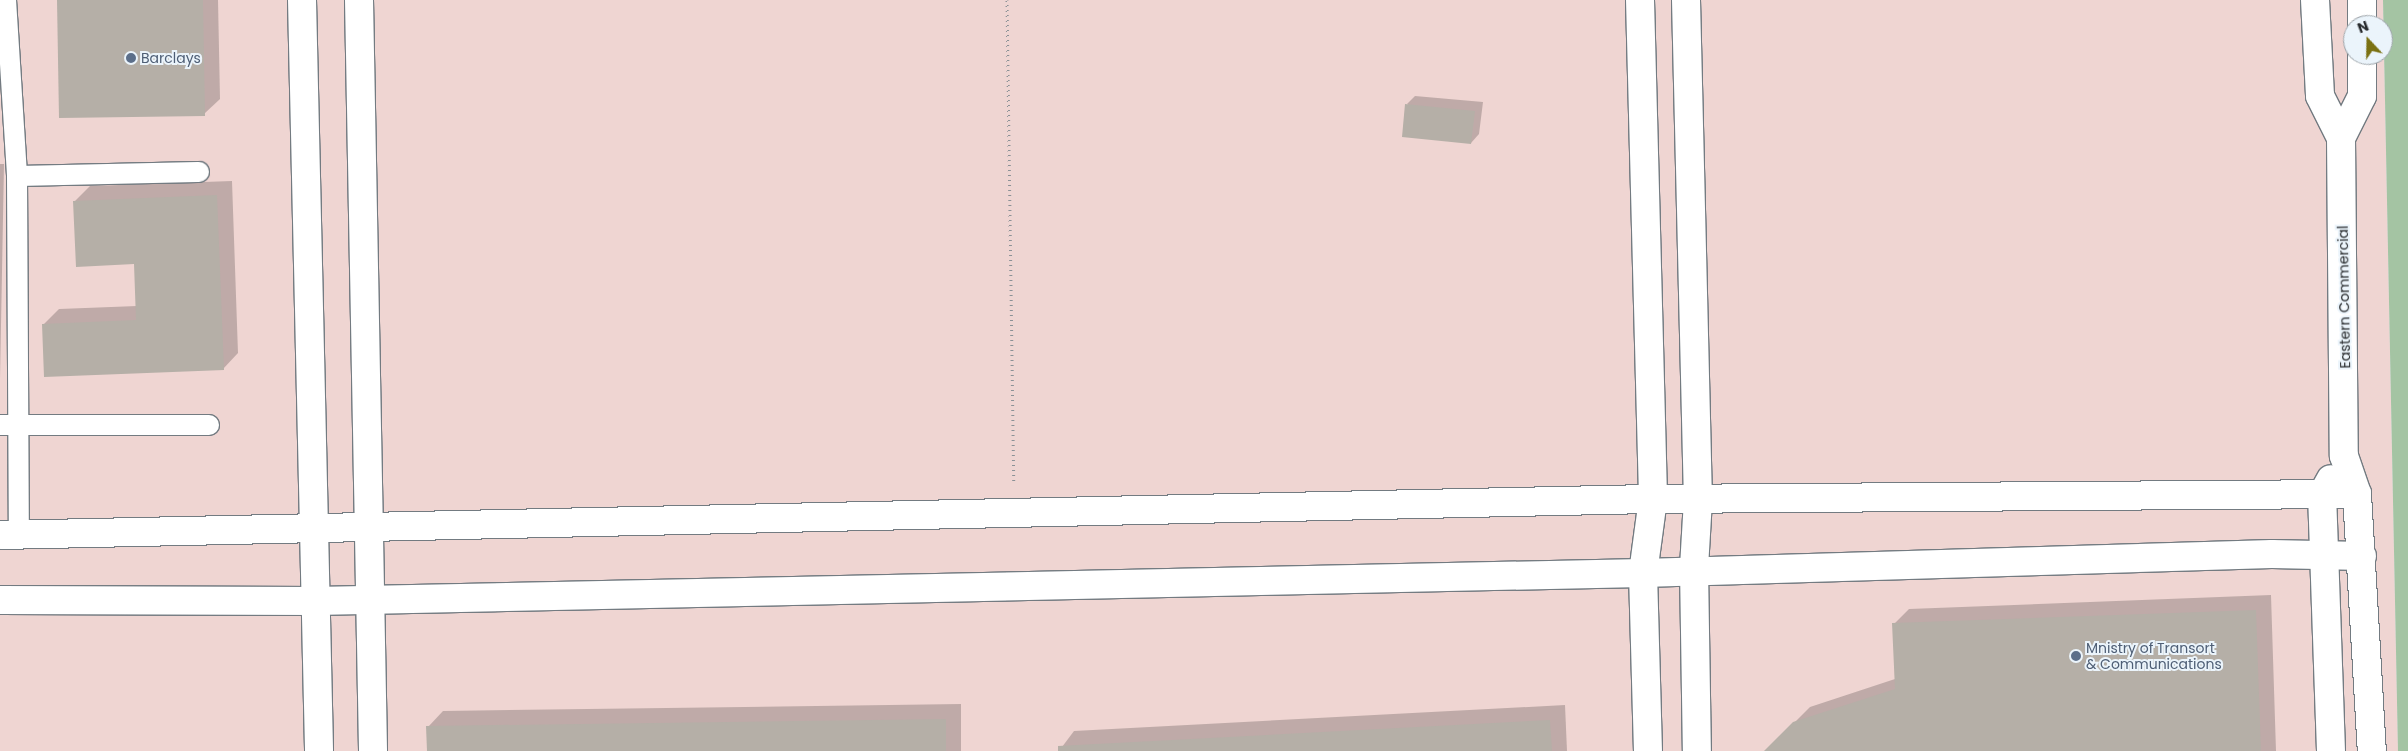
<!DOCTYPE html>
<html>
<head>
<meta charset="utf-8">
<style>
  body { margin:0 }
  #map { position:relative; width:2408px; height:751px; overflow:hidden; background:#dee7ee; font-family:Poppins,sans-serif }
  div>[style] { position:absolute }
  .commercial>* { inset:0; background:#efd5d2 }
  .green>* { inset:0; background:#a4c4a3 }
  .shadow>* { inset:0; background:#0003 }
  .building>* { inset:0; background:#b5afa7 }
  .path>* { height:3px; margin-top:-1.5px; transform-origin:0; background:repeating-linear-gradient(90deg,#8b9196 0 1px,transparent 0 5px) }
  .roads { filter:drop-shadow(1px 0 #737b81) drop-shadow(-1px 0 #737b81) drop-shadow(0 1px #737b81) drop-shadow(0 -1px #737b81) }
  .service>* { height:20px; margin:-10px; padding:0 10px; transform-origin:10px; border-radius:10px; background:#fff }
  .minor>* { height:28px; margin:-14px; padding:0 14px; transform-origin:14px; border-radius:14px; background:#fff }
  .dots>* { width:14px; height:14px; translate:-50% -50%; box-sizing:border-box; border:2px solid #ebf4fb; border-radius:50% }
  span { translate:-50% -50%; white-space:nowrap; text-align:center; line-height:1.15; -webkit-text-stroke:4px #ebf4fb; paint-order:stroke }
  .service-label { font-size:14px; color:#4e5e75 }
  .left { translate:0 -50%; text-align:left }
  .street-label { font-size:14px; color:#282b2e }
  .north { position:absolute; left:2343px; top:15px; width:50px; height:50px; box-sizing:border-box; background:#ebf4fb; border:1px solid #9da4a9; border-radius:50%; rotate:339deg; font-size:14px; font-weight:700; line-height:20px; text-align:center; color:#282b2e }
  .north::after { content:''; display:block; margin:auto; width:18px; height:22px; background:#7b7112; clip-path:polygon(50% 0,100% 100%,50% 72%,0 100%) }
</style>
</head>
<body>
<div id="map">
  <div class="commercial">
    <i style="clip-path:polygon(evenodd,0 0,2383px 0,2398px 751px,0 751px,0 0,2353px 25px,2383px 25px,2383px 55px,2353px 55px,2353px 25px)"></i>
  </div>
  <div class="green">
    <i style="clip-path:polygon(2383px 0,2408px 0,2408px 751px,2398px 751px)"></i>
  </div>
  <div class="shadow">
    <i style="clip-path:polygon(59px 0,218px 0,220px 99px,204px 114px)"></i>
    <i style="clip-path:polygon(1415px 96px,1483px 102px,1479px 134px,1471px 143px,1407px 104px)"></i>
    <i style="clip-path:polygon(0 164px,4px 164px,0 380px)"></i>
    <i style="clip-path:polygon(232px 181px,238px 353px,223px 369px,43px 325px,59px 309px,137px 306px,135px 263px,74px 202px,90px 186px)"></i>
    <i style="clip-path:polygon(2271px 595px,2276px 751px,1766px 751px,1810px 707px,1895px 679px,1894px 624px,1909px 609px)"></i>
    <i style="clip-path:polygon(961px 704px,961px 751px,428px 751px,428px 727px,443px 711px)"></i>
    <i style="clip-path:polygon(1565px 705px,1567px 751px,1059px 751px,1074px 731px)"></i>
  </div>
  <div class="building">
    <i style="clip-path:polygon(57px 0,203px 0,205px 116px,59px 118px)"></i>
    <i style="clip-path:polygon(1405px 104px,1475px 111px,1471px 144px,1402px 137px)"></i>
    <i style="clip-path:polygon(217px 195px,224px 370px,44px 377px,42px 324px,136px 320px,134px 264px,76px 267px,73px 201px)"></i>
    <i style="clip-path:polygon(2256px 610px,2261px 751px,1764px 751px,1793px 722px,1895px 689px,1892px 623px)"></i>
    <i style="clip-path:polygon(946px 719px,946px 751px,427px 751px,426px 726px)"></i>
    <i style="clip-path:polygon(1550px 720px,1552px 751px,1058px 751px,1058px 746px)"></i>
  </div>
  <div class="path">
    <i style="left:1007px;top:0;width:482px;rotate:89.2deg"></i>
  </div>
  <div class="roads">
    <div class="service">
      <i style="left:6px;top:0;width:176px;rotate:86.4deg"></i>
      <i style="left:17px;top:176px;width:359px;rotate:89.7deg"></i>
      <i style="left:17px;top:176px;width:182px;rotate:-1.3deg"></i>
      <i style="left:0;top:425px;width:209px"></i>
    </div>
    <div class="minor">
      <i style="left:302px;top:0;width:751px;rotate:88.7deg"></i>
      <i style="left:359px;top:0;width:751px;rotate:88.93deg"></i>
      <i style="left:1640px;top:0;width:499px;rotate:88.5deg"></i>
      <i style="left:1653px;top:499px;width:75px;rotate:97.7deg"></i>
      <i style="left:1643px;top:573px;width:178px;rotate:88.4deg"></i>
      <i style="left:1686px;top:0;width:500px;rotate:88.63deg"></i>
      <i style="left:1698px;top:500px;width:68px;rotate:93.4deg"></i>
      <i style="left:1694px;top:568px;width:183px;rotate:89.1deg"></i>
      <i style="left:2315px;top:0;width:96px;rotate:87deg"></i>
      <i style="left:2320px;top:96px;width:47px;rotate:63.4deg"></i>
      <i style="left:2341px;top:138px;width:318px;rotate:89.5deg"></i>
      <i style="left:2344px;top:456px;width:40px;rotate:71.1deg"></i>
      <i style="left:2357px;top:494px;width:257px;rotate:86.7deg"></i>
      <i style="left:2362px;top:0;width:25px;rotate:90deg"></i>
      <i style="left:2341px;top:138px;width:47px;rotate:-63.4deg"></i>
      <i style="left:2362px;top:96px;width:41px;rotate:-90deg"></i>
      <i style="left:0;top:535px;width:1653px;rotate:-1.25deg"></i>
      <i style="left:1653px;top:499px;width:704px;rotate:-0.41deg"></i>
      <i style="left:0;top:600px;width:315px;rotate:0.2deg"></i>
      <i style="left:315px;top:601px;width:1328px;rotate:-1.21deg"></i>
      <i style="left:1643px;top:573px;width:629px;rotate:-1.73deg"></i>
      <i style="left:2272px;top:554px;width:90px;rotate:1.3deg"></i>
      <i style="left:2331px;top:751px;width:256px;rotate:-92deg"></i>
      <i style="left:2322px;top:495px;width:18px;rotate:-61deg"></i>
    </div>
  </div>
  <div class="dots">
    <i style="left:131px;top:58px;background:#5c6f8a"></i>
    <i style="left:2076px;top:656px;background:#5c6f8a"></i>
  </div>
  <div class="service-label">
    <span class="left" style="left:141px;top:58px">Barclays</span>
    <span class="left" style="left:2086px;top:656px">Mnistry of Transort<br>&amp; Communications</span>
  </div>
  <div class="street-label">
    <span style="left:2344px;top:297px;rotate:-91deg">Eastern Commercial</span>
  </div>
  <div class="north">N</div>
</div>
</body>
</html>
